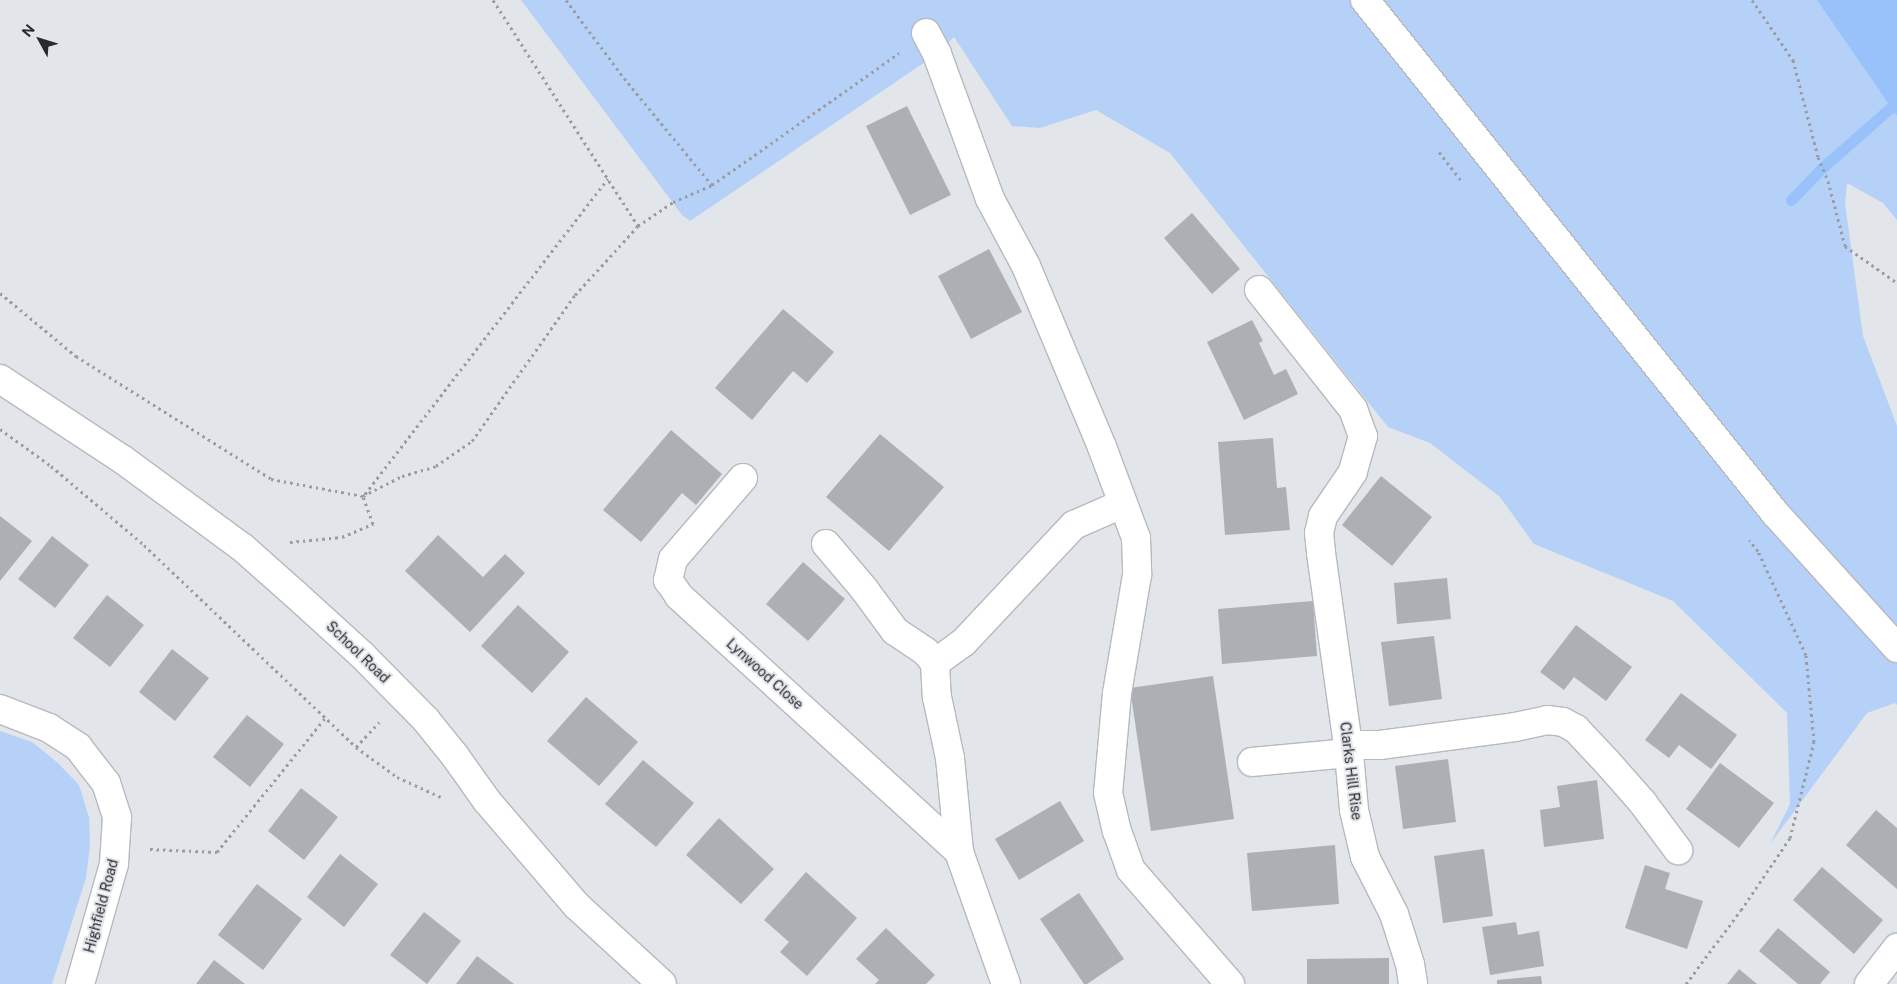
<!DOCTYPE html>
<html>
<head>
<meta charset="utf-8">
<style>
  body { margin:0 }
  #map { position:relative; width:1897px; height:984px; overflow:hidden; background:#e2e5ea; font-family:"Public Sans",sans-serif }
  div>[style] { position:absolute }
  .green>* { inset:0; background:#b5d1f8 }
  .water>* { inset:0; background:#99c2fb }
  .stream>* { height:11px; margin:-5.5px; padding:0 5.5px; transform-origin:5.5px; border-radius:5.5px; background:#99c2fb }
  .building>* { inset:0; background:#acafb4 }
  .path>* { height:3px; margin-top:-1.5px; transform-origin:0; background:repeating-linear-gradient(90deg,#9a9ca0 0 2.5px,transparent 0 6.5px) }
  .roads { filter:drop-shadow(1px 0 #b6b9be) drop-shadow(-1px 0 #b6b9be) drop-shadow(0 1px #b6b9be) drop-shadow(0 -1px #b6b9be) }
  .minor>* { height:28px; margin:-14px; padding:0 14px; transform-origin:14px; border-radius:14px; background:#fff }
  span { translate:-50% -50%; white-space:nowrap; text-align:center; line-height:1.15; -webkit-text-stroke:4px #e2e5ea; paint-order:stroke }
  .street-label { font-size:14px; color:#292a2c }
  .north { position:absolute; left:15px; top:15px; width:50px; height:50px; -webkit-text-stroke:4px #e2e5ea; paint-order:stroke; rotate:309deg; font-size:14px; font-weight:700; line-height:20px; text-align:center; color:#292a2c }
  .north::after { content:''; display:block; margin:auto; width:18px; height:22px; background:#292a2c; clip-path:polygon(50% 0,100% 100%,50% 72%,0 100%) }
</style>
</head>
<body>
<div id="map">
  <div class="green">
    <i style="clip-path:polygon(521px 0,1818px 0,1897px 114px,1897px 220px,1883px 203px,1847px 183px,1845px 203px,1863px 336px,1897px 426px,1897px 705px,1895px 703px,1867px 713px,1770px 844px,1790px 804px,1787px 713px,1673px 601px,1534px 544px,1500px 497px,1430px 443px,1388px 427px,1170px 153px,1096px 110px,1040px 128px,1012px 126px,954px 37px,937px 54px,690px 221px,682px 215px)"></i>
    <i style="clip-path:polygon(0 731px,32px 742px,58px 763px,79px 785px,89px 817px,90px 845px,86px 878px,52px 984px,0 984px)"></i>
  </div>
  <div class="water">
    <i style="clip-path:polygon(1817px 0,1897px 0,1897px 116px)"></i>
  </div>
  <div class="stream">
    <i style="left:1791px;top:200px;width:45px;rotate:-45.9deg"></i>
    <i style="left:1822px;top:168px;width:100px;rotate:-41.3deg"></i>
  </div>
  <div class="building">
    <i style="clip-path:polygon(907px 106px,951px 195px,910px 215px,866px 126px)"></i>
    <i style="clip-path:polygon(1192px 213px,1240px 269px,1212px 294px,1164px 238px)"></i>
    <i style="clip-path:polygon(989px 249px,1022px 312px,971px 339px,938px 276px)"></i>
    <i style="clip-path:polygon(783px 309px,834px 352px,807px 383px,793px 371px,752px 420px,715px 388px)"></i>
    <i style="clip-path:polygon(1252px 320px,1263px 341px,1259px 343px,1274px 375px,1286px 369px,1298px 394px,1244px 420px,1207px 342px)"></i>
    <i style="clip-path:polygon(671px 430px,722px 474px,696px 505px,682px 493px,641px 542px,603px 510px)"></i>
    <i style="clip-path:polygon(880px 434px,944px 487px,889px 551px,826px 497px)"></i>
    <i style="clip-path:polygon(1273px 438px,1277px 488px,1286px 487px,1290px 530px,1225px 535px,1218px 442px)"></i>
    <i style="clip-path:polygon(1381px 476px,1432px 517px,1392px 566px,1342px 525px)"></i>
    <i style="clip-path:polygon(0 516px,32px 541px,0 581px)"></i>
    <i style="clip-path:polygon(438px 535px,483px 577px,505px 554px,525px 573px,470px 632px,405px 571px)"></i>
    <i style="clip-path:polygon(52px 536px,89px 565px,55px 608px,18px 579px)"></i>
    <i style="clip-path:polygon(803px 562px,845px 599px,808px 641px,766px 604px)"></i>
    <i style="clip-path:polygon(1447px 578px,1451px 619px,1397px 624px,1394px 583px)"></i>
    <i style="clip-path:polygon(107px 595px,144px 625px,110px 667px,73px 638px)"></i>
    <i style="clip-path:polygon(1313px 601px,1317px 656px,1222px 664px,1218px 609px)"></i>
    <i style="clip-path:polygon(518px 605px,569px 652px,532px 693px,481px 646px)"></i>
    <i style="clip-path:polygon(1576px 625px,1632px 667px,1606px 701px,1574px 677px,1564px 690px,1540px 672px)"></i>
    <i style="clip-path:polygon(1434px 636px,1442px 699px,1389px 706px,1381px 642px)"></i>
    <i style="clip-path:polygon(172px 649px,209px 678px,175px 721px,139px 692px)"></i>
    <i style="clip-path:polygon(1213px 676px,1234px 819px,1151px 831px,1130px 688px)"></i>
    <i style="clip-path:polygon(1681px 693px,1737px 735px,1711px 769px,1679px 745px,1669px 758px,1645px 740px)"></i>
    <i style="clip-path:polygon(586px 697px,638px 742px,599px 786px,547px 741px)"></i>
    <i style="clip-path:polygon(247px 715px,284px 744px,250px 787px,213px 757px)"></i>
    <i style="clip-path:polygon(1448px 759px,1456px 822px,1403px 829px,1395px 766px)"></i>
    <i style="clip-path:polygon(643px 760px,694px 803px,656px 847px,605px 804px)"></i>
    <i style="clip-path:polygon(1720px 763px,1774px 803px,1739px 848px,1686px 809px)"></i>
    <i style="clip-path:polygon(1597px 780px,1604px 839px,1544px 847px,1540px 810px,1560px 807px,1557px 786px)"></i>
    <i style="clip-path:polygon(301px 788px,338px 817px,304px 860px,268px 831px)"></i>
    <i style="clip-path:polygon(1060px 801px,1084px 841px,1019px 880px,995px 839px)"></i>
    <i style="clip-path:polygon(1876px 810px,1897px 828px,1897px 889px,1846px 845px)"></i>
    <i style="clip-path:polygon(719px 818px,774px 869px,741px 904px,686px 855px)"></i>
    <i style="clip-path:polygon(1335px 845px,1339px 904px,1252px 911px,1247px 853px)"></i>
    <i style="clip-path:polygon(1484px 849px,1493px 916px,1443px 923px,1434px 856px)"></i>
    <i style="clip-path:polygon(340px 854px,378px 884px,344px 927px,307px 897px)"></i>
    <i style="clip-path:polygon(1645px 865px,1670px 873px,1665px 889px,1703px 901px,1687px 949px,1625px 928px)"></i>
    <i style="clip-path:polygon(1822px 867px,1883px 920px,1854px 954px,1793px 900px)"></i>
    <i style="clip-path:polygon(806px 872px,857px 918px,807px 976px,780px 952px,789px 942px,764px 920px)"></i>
    <i style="clip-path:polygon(257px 884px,302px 919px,263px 970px,218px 935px)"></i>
    <i style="clip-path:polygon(1079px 893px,1124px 959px,1087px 984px,1084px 984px,1040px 919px)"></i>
    <i style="clip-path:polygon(424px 912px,461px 941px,427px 984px,390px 955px)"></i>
    <i style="clip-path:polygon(1516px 922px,1518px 935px,1539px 931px,1544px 966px,1490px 975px,1482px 927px)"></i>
    <i style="clip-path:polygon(886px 928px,935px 975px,926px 984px,875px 984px,879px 980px,856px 959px)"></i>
    <i style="clip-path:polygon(1778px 928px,1830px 972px,1820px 984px,1798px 984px,1759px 951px)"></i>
    <i style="clip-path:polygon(477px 956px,514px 984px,456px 984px)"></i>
    <i style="clip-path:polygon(1389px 958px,1389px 984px,1307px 984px,1307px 959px)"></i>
    <i style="clip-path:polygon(214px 960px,245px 984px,196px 984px)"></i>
    <i style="clip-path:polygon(1739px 969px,1757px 984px,1727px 984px)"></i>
    <i style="clip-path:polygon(1541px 976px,1542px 984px,1497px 984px,1497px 980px)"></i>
  </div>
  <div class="path">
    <i style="left:493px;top:0;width:269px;rotate:57.3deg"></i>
    <i style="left:566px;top:0;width:97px;rotate:53.4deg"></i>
    <i style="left:624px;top:78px;width:139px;rotate:50.6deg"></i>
    <i style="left:1752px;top:0;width:73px;rotate:55.7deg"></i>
    <i style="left:1793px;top:60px;width:100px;rotate:75.5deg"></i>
    <i style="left:1818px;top:157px;width:26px;rotate:67deg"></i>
    <i style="left:1828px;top:181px;width:67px;rotate:75.3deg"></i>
    <i style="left:1845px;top:246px;width:64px;rotate:35.4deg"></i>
    <i style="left:1439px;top:152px;width:36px;rotate:52deg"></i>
    <i style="left:0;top:293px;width:99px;rotate:39.7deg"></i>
    <i style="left:76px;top:356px;width:231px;rotate:32.2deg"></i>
    <i style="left:271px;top:479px;width:94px;rotate:10.5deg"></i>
    <i style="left:363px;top:496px;width:44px;rotate:-27.1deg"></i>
    <i style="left:402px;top:476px;width:35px;rotate:-16deg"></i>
    <i style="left:436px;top:466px;width:44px;rotate:-34.8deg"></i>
    <i style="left:472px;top:441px;width:179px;rotate:-54.8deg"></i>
    <i style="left:575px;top:295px;width:93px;rotate:-47.6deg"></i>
    <i style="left:638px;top:226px;width:42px;rotate:-34.4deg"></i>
    <i style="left:673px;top:202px;width:43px;rotate:-23.6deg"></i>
    <i style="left:712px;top:185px;width:229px;rotate:-35.2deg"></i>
    <i style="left:0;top:429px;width:63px;rotate:36deg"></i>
    <i style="left:51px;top:466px;width:122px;rotate:40.3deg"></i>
    <i style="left:144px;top:545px;width:293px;rotate:43.6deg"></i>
    <i style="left:356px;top:747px;width:51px;rotate:36.2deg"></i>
    <i style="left:397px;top:777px;width:48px;rotate:24.4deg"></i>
    <i style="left:365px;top:494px;width:398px;rotate:-52.4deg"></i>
    <i style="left:290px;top:542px;width:52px;rotate:-5.5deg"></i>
    <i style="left:342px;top:537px;width:34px;rotate:-23deg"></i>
    <i style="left:373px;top:524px;width:30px;rotate:-110deg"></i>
    <i style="left:356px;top:747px;width:34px;rotate:-47deg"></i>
    <i style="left:150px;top:849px;width:67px;rotate:2.6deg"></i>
    <i style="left:217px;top:852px;width:172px;rotate:-51.1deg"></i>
    <i style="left:1686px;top:984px;width:92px;rotate:-53.4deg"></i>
    <i style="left:1741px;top:910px;width:87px;rotate:-55.8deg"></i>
    <i style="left:1790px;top:838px;width:99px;rotate:-76deg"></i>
    <i style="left:1814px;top:742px;width:87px;rotate:-95.3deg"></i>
    <i style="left:1806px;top:655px;width:115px;rotate:-114.8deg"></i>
    <i style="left:1758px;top:551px;width:14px;rotate:-129deg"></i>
  </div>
  <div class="roads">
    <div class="minor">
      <i style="left:1365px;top:0;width:657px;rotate:51.37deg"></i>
      <i style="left:1775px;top:513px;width:182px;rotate:47.9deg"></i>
      <i style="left:926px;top:33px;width:24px;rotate:62deg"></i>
      <i style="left:937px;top:54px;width:154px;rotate:69.9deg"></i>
      <i style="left:990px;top:199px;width:76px;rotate:61.8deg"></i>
      <i style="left:1026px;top:266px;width:196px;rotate:67.2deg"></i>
      <i style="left:1102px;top:447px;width:97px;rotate:69.5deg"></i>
      <i style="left:1136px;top:538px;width:37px;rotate:88deg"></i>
      <i style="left:1137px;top:575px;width:120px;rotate:99.6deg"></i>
      <i style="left:1117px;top:693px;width:100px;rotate:95.1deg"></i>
      <i style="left:1108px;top:793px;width:39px;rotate:77deg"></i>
      <i style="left:1117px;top:831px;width:41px;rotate:70.3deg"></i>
      <i style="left:1131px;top:870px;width:151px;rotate:49deg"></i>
      <i style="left:1259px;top:290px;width:152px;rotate:51.7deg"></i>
      <i style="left:1353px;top:409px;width:29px;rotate:70deg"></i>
      <i style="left:1363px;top:436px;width:37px;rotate:106deg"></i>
      <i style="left:1353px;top:472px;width:53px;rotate:124.3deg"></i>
      <i style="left:1323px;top:516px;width:17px;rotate:103deg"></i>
      <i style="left:1319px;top:533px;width:20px;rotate:84deg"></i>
      <i style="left:1321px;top:553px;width:202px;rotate:82deg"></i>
      <i style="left:1349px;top:753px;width:57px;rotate:85deg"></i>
      <i style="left:1354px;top:810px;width:48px;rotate:76.8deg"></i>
      <i style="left:1365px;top:857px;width:64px;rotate:63deg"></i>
      <i style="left:1394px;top:914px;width:52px;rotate:72.3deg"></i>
      <i style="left:1410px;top:964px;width:20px;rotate:81deg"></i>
      <i style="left:0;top:379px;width:146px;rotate:33.3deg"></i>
      <i style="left:122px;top:459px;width:149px;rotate:36.3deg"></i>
      <i style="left:242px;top:547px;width:71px;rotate:41.6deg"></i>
      <i style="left:295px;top:594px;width:91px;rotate:42.3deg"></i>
      <i style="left:362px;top:655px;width:91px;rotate:45.4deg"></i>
      <i style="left:426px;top:720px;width:46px;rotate:51.1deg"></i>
      <i style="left:455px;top:756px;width:55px;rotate:54.6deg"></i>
      <i style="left:487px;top:801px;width:138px;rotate:49.4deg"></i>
      <i style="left:577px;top:906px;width:115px;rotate:42.5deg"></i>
      <i style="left:743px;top:478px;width:107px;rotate:130.8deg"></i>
      <i style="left:673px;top:559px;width:22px;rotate:103deg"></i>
      <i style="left:668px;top:580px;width:19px;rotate:55deg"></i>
      <i style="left:679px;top:596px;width:379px;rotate:42.4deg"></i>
      <i style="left:959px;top:852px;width:140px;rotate:70.4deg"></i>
      <i style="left:826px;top:544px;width:59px;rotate:49.8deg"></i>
      <i style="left:864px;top:589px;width:52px;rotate:53.6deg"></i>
      <i style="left:895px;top:631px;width:37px;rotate:34deg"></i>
      <i style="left:926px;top:652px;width:14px;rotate:51deg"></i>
      <i style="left:935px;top:663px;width:34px;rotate:87deg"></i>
      <i style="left:937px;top:697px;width:62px;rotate:78deg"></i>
      <i style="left:950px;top:758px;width:94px;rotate:84.5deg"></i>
      <i style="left:935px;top:663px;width:34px;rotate:-36deg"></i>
      <i style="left:963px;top:643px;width:162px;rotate:-46.8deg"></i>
      <i style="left:1074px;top:525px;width:52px;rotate:-23.6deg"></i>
      <i style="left:0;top:709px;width:53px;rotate:21.2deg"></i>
      <i style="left:49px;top:728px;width:35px;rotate:33deg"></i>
      <i style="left:78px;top:747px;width:46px;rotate:52.1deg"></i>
      <i style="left:106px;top:783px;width:36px;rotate:72deg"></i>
      <i style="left:117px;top:817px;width:47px;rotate:93.7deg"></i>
      <i style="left:114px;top:864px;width:125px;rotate:105.8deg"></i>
      <i style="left:1348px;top:745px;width:32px"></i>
      <i style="left:1380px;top:745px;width:136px;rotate:-7.6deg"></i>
      <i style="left:1515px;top:727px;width:33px;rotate:-12deg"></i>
      <i style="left:1547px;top:720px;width:16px;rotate:7deg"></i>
      <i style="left:1563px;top:722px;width:15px;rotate:28deg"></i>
      <i style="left:1576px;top:729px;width:45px;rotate:46.8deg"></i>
      <i style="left:1607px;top:762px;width:55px;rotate:48.7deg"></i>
      <i style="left:1643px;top:803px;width:59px;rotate:53.3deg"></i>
      <i style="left:1252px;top:762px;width:97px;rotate:-5.3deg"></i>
      <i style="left:1869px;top:984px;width:46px;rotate:-52.1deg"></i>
    </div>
  </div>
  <div class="street-label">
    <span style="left:358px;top:652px;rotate:44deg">School Road</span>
    <span style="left:765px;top:674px;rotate:42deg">Lynwood Close</span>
    <span style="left:1351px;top:771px;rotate:83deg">Clarks Hill Rise</span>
    <span style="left:101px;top:906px;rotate:-75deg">Highfield Road</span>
  </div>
  <div class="north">N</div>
</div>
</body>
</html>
